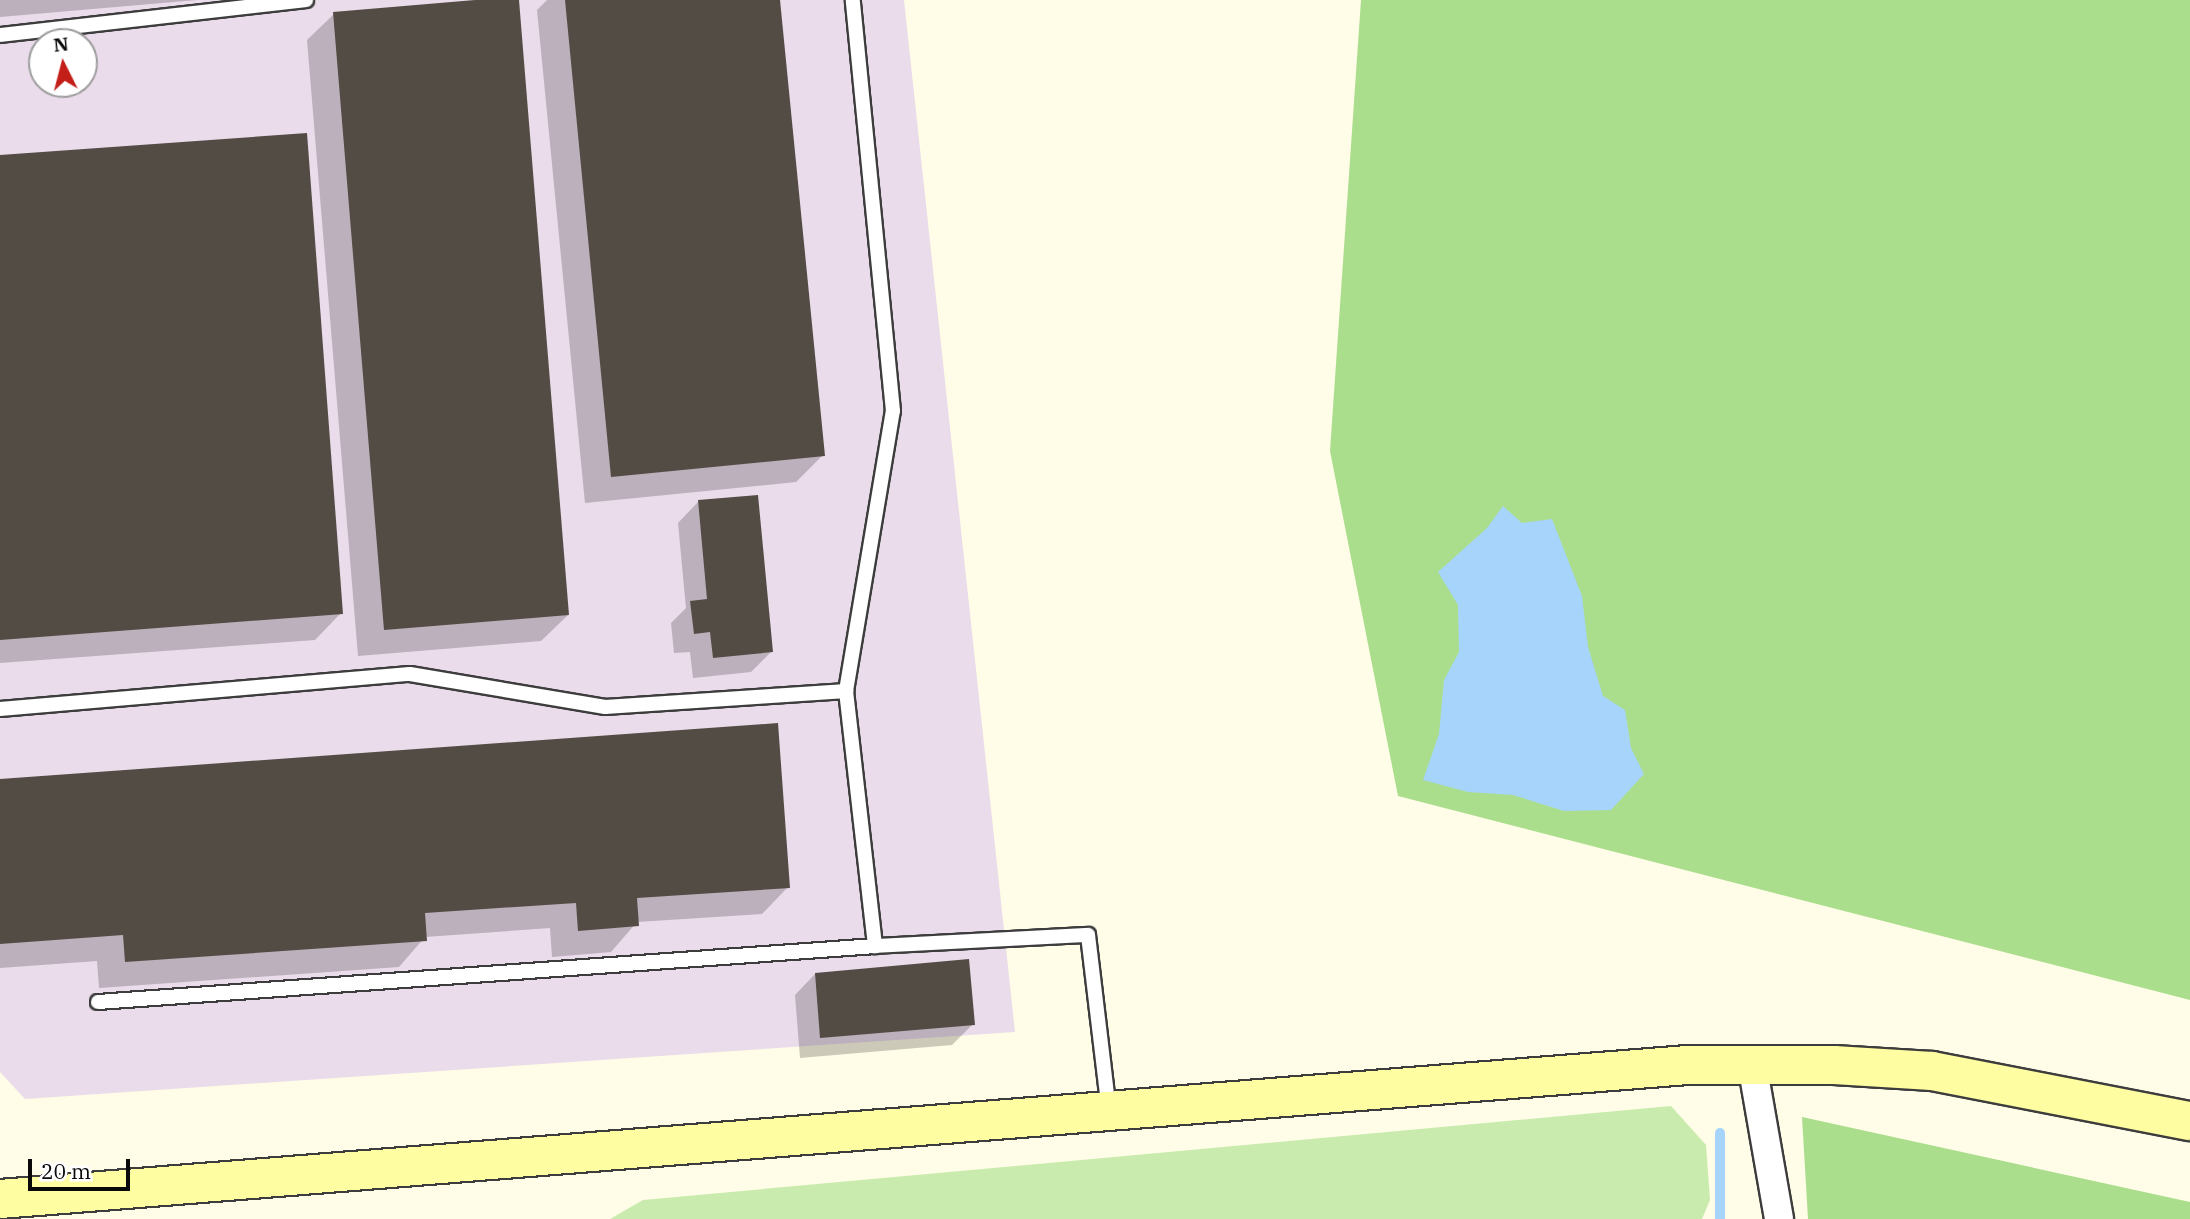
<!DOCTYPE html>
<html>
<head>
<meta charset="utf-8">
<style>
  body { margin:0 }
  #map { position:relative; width:2190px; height:1219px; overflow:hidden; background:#fffce7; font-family:"IBM Plex Serif",serif }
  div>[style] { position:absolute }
  .industrial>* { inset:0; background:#eadcea }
  .green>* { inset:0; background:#c9ecae }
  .forest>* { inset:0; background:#aade8c }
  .water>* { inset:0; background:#a7d4fb }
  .shadow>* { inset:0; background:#0003 }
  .stream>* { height:10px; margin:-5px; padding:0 5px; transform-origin:5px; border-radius:5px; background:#a7d4fb }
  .building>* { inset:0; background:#534c45 }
  .roads { filter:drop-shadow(2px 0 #3d3d3d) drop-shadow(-2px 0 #3d3d3d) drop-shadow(0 2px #3d3d3d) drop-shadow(0 -2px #3d3d3d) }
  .lane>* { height:14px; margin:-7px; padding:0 7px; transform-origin:7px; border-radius:7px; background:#fff }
  .street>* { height:28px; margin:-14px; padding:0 14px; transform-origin:14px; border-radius:14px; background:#fff }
  .secondary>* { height:38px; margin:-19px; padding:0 19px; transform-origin:19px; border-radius:19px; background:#fffda2 }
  span { translate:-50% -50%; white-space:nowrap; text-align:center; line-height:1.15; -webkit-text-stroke:7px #fff; paint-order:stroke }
  .north { position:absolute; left:28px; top:28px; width:70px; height:70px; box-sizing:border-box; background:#fff; border:2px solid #9d9d9d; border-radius:50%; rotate:354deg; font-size:19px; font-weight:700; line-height:28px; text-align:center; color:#0a0a0a }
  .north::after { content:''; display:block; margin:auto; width:24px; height:32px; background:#c31f18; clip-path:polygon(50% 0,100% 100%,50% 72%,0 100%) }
  .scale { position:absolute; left:28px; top:1159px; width:102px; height:32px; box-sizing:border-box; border:4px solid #0a0a0a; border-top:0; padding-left:9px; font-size:21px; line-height:24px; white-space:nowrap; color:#0a0a0a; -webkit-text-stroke:5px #fff; paint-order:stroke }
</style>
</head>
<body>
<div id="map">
  <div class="industrial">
    <i style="clip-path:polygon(evenodd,0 0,904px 0,1015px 1032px,25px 1099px,0 1072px,0 0,42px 42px,84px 42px,84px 84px,42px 84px,42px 42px)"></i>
  </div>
  <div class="green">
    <i style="clip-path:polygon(1671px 1106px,1706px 1145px,1710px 1200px,1702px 1219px,610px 1219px,643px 1200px)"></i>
  </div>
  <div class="forest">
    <i style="clip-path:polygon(1361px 0,2190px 0,2190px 1000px,1398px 796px,1330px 451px)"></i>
    <i style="clip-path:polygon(1802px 1117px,2190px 1202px,2190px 1219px,1808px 1219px)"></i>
  </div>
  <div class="water">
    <i style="clip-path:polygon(1503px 506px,1522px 523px,1552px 519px,1582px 596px,1588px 647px,1603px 696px,1625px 710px,1631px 748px,1644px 774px,1611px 810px,1564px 811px,1513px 795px,1468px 792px,1423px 780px,1439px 734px,1444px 680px,1459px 652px,1458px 605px,1438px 572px,1487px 528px)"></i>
  </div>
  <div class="shadow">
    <i style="clip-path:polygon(0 0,197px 0,0 17px)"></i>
    <i style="clip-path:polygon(517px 0,568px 615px,541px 641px,358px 656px,307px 40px,334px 14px)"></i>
    <i style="clip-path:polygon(547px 0,778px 0,823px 455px,796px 482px,585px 503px,537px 10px)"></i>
    <i style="clip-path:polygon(0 157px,341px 613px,315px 640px,0 663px)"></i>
    <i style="clip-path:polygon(698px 502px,771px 652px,751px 672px,693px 678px,690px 652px,674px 653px,671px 623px,686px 608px,678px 523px)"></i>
    <i style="clip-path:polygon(0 781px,788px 887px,762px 914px,637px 922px,611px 952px,552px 957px,550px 928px,425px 937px,399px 967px,99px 988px,97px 961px,0 968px)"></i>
    <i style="clip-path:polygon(815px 974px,973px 1024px,952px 1045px,800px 1058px,795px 995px)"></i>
  </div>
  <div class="stream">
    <i style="left:1720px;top:1219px;width:86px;rotate:-90deg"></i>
  </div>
  <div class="building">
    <i style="clip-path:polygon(475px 0,519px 0,569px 615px,384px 630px,333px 12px)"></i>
    <i style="clip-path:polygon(565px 0,780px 0,825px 456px,611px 477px)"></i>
    <i style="clip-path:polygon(307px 133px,343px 614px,0 640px,0 155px)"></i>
    <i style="clip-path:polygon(758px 495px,773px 652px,713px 658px,710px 632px,694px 634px,690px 601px,707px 599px,698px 500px)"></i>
    <i style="clip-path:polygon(778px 723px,790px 888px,637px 898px,639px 926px,578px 931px,576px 903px,425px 913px,427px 941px,125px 962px,123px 935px,0 944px,0 779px)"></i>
    <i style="clip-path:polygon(969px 959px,975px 1025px,820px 1038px,815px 973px)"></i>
  </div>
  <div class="roads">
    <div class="lane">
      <i style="left:0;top:35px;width:308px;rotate:-6.5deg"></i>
      <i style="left:846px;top:691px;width:257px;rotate:83.5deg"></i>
      <i style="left:875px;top:946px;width:213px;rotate:-3deg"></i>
      <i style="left:1088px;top:935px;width:176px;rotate:83.2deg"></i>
      <i style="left:0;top:709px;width:411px;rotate:-4.9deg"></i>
      <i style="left:410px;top:674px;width:198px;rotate:9.6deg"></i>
      <i style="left:605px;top:707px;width:242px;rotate:-3.8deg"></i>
      <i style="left:846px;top:691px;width:284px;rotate:-80.5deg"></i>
      <i style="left:893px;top:411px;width:413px;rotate:-95.6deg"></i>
      <i style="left:98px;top:1002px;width:779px;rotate:-4.12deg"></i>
    </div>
    <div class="street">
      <i style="left:1752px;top:1064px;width:157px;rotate:80.1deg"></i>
    </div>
    <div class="secondary">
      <i style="left:0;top:1199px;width:1692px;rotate:-4.54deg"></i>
      <i style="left:1687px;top:1065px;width:147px"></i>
      <i style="left:1834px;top:1065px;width:98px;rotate:3.5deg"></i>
      <i style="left:1932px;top:1071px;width:263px;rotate:11deg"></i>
    </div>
  </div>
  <div class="north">N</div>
  <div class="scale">20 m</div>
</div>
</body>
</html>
